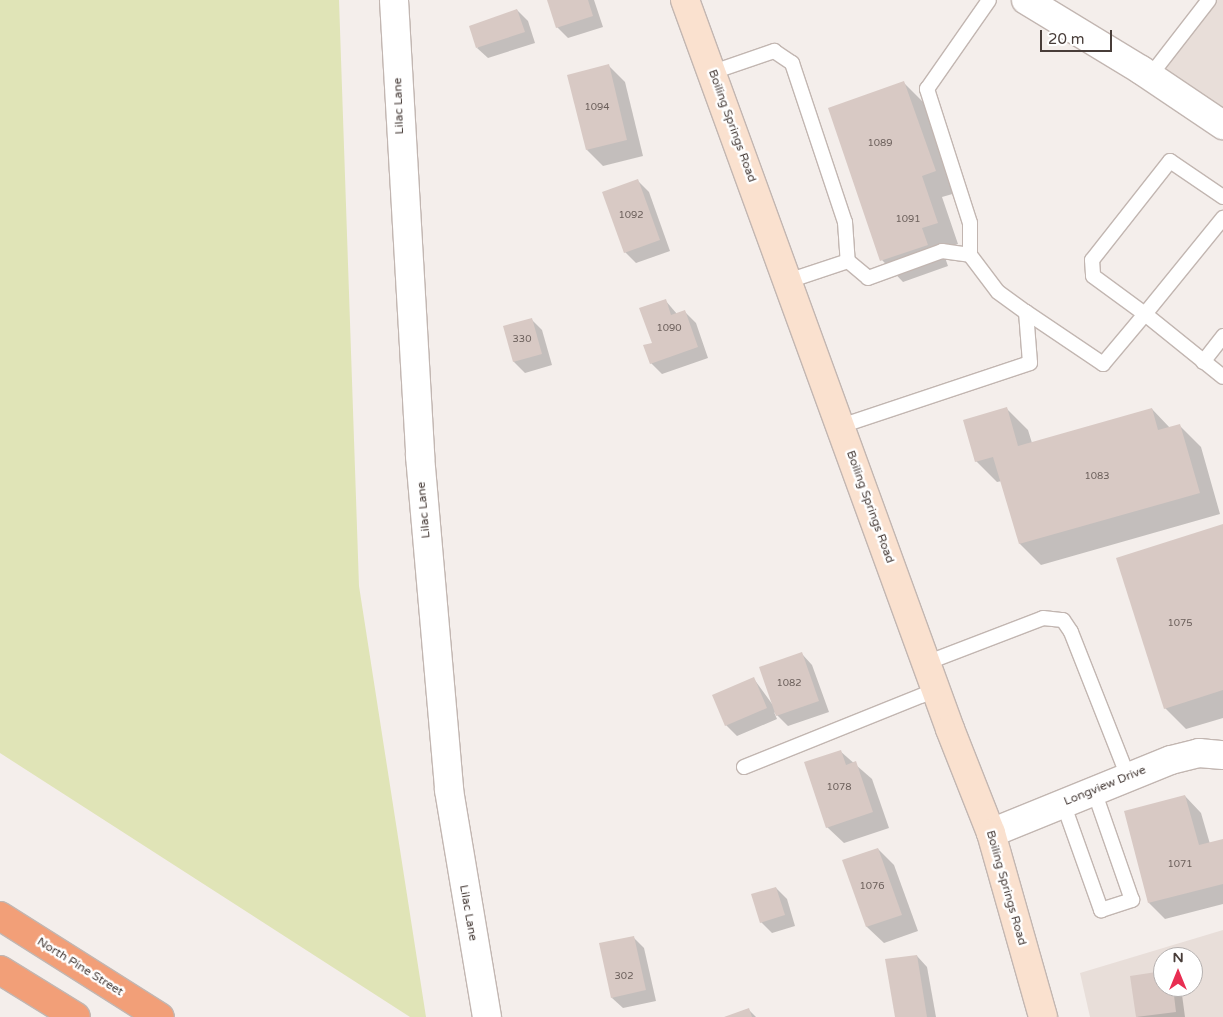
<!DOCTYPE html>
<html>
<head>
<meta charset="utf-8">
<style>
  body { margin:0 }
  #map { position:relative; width:1223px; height:1017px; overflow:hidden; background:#f4eeeb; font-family:"Varela Round",sans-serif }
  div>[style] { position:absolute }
  .residential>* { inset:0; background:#e8ded9 }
  .green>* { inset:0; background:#e0e4b7 }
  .shadow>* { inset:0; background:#0003 }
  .building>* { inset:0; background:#d8c9c4 }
  .roads { filter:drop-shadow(1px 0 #c2b6b1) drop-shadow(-1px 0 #c2b6b1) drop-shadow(0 1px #c2b6b1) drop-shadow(0 -1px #c2b6b1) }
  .service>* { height:14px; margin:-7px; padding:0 7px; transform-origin:7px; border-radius:7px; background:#fff }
  .minor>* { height:28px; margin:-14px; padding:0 14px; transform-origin:14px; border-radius:14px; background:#fff }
  .secondary>* { height:28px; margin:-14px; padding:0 14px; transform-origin:14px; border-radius:14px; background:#fae1cf }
  .motorway>* { height:28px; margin:-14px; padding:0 14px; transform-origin:14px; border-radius:14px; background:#f29f78 }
  span { translate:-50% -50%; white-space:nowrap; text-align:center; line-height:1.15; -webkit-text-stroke:5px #fff; paint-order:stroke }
  .number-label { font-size:10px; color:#6c605c }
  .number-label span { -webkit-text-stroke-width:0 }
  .street-label { font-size:12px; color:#483d39 }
  .north { position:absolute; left:1153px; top:947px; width:50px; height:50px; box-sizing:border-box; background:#fff; border:1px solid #b6b1b0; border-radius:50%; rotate:0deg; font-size:14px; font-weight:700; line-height:20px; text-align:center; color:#483d39 }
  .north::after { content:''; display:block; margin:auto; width:18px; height:22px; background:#e82e52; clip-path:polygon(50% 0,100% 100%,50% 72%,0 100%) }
  .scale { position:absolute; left:1040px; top:30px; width:72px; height:22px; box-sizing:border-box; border:2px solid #483d39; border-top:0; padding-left:6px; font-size:15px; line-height:18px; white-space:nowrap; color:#483d39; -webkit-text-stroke:4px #fff; paint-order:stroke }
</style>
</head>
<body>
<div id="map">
  <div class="residential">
    <i style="clip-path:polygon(1198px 0,1223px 0,1223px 112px,1159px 64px)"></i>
    <i style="clip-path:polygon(evenodd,1223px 930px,1223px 1017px,1090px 1017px,1080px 973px,1223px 930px,1163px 957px,1193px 957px,1193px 987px,1163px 987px,1163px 957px)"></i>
  </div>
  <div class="green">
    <i style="clip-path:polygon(0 0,339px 0,359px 586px,426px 1017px,410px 1017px,0 753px)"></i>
  </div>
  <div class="shadow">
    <i style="clip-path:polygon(549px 0,594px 0,603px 27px,568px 38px,557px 27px)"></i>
    <i style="clip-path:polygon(517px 10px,528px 21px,535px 43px,488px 58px,477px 48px)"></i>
    <i style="clip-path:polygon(609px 66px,625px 82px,643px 156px,603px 166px,587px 150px)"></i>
    <i style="clip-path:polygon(904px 83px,925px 104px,956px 193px,942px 197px,958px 244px,942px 249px,948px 266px,903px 282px,882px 260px)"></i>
    <i style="clip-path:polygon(638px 181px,649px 192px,670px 251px,636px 263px,625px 252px)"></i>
    <i style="clip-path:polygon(665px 300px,677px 314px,685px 312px,696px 323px,708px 358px,662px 374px,651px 363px)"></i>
    <i style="clip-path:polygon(531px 319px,542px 330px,552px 365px,525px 373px,514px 362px,504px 327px)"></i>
    <i style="clip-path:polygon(1007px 409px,1028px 430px,1032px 443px,1152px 409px,1170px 428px,1180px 426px,1201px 447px,1220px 514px,1041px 565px,1020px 544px,1002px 481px,997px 482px,976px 461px)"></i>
    <i style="clip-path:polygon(1223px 526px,1223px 718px,1186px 729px,1165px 708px)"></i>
    <i style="clip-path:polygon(802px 654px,812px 665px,829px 712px,788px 726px,774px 712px,777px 719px,737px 736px,726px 725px,754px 679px,775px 708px)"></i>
    <i style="clip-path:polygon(840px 751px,872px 779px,889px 828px,844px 843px,827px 827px)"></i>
    <i style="clip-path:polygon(1185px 796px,1201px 813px,1210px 844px,1223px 840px,1223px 904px,1165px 919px,1149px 903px)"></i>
    <i style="clip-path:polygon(878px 849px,894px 865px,918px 931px,884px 943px,867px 927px,844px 861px)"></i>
    <i style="clip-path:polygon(776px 888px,787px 899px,795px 926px,772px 933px,761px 922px)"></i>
    <i style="clip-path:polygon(633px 937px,644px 948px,656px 1001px,623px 1008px,612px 998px)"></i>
    <i style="clip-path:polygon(917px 956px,927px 967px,936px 1017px,896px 1017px)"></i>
    <i style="clip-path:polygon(1163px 973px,1163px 987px,1181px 987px,1185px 1017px,1137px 1017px)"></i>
    <i style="clip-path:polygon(748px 1009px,756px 1017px,727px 1017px)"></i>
  </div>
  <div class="building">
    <i style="clip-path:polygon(547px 0,588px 0,593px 16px,556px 28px)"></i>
    <i style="clip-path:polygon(517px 9px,525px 32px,476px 48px,469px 26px)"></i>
    <i style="clip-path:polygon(609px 64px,627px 140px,586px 150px,567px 75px)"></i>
    <i style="clip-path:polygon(904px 81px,936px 171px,922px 176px,938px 223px,922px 228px,928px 245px,880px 261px,828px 108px)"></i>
    <i style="clip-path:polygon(638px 179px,660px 240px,624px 253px,602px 192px)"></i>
    <i style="clip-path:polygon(666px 299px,671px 315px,685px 310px,698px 347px,650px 364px,643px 345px,652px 343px,639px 308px)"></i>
    <i style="clip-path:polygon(532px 318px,542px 354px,513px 362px,503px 326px)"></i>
    <i style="clip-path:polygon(1007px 407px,1018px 446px,1152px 408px,1158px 430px,1180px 424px,1200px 493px,1019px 544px,993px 457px,975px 462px,963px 420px)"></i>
    <i style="clip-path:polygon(1223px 524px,1223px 690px,1164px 709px,1116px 558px)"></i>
    <i style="clip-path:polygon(802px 652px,819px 701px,776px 716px,759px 667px)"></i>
    <i style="clip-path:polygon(754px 677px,767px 708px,725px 726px,712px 695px)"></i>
    <i style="clip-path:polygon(841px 750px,846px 765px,856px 761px,873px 812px,826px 828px,804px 762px)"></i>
    <i style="clip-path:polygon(1185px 795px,1199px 845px,1223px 839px,1223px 884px,1148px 903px,1124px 811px)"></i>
    <i style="clip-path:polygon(878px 848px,902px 915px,866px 927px,842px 860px)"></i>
    <i style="clip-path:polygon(776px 887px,785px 915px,760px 923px,751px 894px)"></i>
    <i style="clip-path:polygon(634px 936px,646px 990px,611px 998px,599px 943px)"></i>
    <i style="clip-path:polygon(917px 955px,927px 1017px,895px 1017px,885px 959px)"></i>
    <i style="clip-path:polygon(1163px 971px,1163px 987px,1173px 987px,1176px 1012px,1136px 1017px,1130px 976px)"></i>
    <i style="clip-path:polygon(749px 1008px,752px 1017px,724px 1017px)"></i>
  </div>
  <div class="roads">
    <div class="service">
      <i style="left:713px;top:72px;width:65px;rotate:-19deg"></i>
      <i style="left:774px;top:51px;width:22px;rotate:34deg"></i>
      <i style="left:792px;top:63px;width:168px;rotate:71.6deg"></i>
      <i style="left:845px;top:222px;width:39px;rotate:86deg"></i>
      <i style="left:1150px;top:76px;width:96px;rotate:-52.2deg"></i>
      <i style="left:1223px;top:197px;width:64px;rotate:-145.8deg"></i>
      <i style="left:1170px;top:161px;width:126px;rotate:128.2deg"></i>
      <i style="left:1092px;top:260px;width:16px;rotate:86deg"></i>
      <i style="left:1093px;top:276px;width:64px;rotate:36.2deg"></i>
      <i style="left:1145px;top:314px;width:124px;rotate:-50.9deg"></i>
      <i style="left:970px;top:255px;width:32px;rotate:-90deg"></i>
      <i style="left:970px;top:223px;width:141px;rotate:-107.8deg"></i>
      <i style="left:927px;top:89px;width:108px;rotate:-55.1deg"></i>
      <i style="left:788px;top:281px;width:63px;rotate:-18.4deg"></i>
      <i style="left:848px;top:261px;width:26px;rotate:40deg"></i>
      <i style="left:868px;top:278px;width:79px;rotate:-20deg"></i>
      <i style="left:942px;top:251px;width:28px;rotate:8deg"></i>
      <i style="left:970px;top:255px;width:46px;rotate:52.9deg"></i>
      <i style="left:998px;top:292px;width:34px;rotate:36deg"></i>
      <i style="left:1026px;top:312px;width:51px;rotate:85.5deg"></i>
      <i style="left:1030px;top:363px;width:199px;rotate:161.6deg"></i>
      <i style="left:1026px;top:312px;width:93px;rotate:34deg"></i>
      <i style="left:1103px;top:364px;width:65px;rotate:-50deg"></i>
      <i style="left:1145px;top:314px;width:100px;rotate:38.9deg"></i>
      <i style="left:1203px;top:362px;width:33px;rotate:-52deg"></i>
      <i style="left:926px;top:663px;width:125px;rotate:-21deg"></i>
      <i style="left:1043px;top:618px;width:20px;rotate:6deg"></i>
      <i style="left:1063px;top:620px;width:14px;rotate:56deg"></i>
      <i style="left:1071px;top:632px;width:156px;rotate:68.5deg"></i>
      <i style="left:744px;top:767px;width:207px;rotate:-21.9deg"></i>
      <i style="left:1063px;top:803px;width:114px;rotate:70.4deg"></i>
      <i style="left:1101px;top:910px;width:33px;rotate:-18deg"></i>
      <i style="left:1132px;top:900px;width:115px;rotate:-109.2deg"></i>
    </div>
    <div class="minor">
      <i style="left:394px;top:0;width:457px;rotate:86.7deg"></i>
      <i style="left:420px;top:456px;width:335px;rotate:85deg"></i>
      <i style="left:449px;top:790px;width:230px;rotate:80.5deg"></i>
      <i style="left:1026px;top:0;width:135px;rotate:31.3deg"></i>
      <i style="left:1141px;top:70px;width:99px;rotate:33.9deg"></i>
      <i style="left:991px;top:833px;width:194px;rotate:-22.1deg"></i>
      <i style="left:1171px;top:760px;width:29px;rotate:-14deg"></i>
      <i style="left:1199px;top:753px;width:24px;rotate:5deg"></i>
    </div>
    <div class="secondary">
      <i style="left:685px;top:0;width:776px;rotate:70.02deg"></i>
      <i style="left:950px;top:729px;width:112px;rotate:68.5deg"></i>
      <i style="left:991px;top:833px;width:191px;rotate:74.2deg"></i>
    </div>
    <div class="motorway">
      <i style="left:0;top:916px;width:189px;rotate:32.3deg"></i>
      <i style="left:0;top:970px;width:89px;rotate:31.7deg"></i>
    </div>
  </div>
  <div class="number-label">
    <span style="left:597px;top:108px">1094</span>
    <span style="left:880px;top:144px">1089</span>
    <span style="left:631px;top:216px">1092</span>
    <span style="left:908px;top:220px">1091</span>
    <span style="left:669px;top:329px">1090</span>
    <span style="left:522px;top:340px">330</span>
    <span style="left:1097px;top:477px">1083</span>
    <span style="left:1180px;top:624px">1075</span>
    <span style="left:789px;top:684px">1082</span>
    <span style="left:839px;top:788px">1078</span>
    <span style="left:1180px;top:865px">1071</span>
    <span style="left:872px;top:887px">1076</span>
    <span style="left:624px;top:977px">302</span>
  </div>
  <div class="street-label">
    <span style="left:399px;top:106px;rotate:-92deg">Lilac Lane</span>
    <span style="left:732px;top:126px;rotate:70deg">Boiling Springs Road</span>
    <span style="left:870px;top:507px;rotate:70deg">Boiling Springs Road</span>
    <span style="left:424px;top:510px;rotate:-95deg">Lilac Lane</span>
    <span style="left:1105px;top:786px;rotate:-22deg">Longview Drive</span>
    <span style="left:1006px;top:888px;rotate:74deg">Boiling Springs Road</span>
    <span style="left:468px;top:913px;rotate:80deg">Lilac Lane</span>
    <span style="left:80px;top:967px;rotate:32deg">North Pine Street</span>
  </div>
  <div class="north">N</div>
  <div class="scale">20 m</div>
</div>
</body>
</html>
